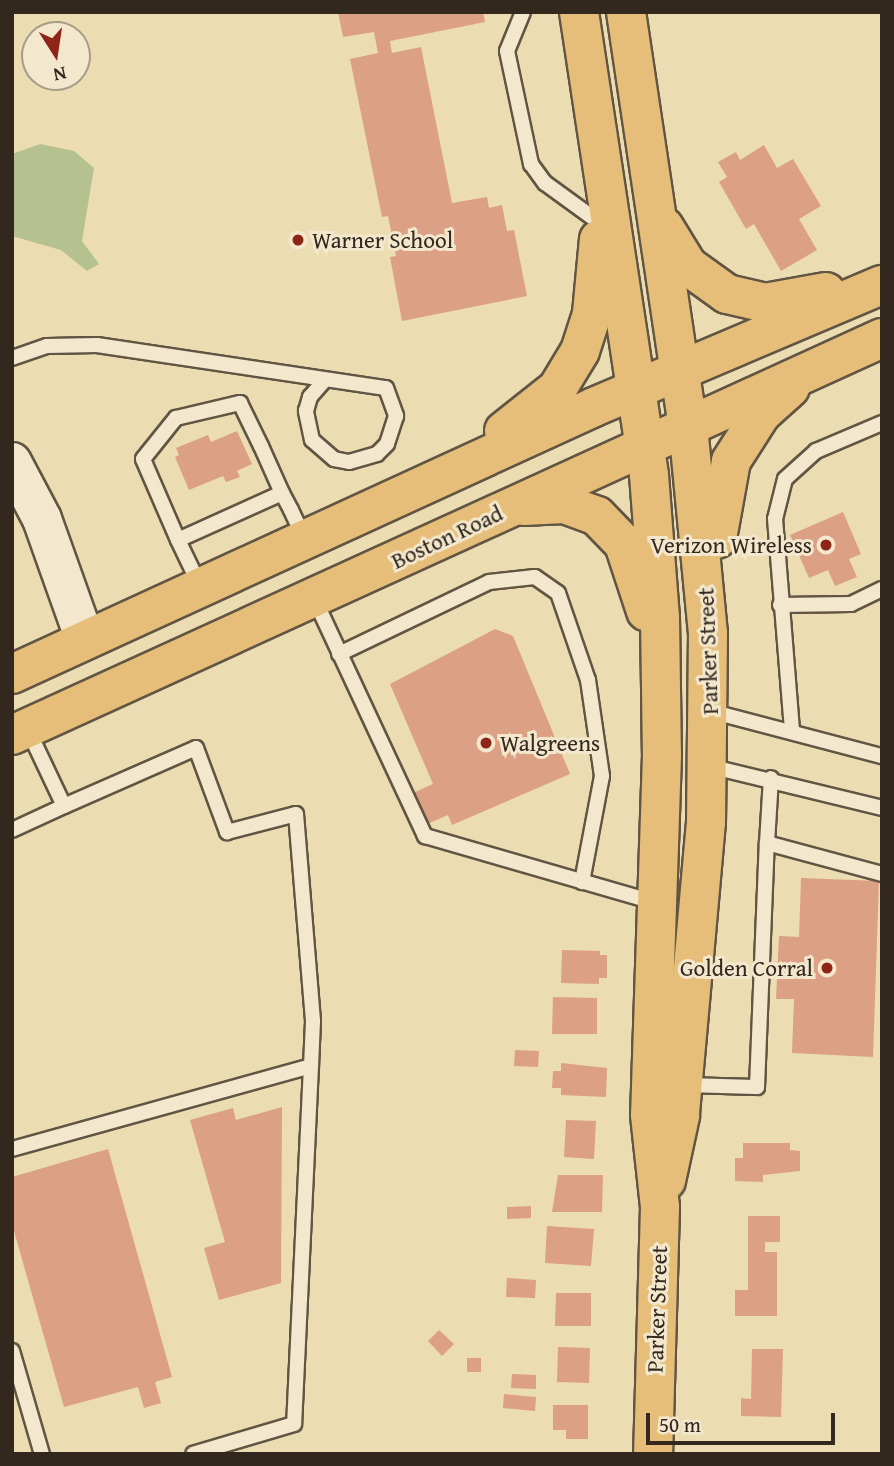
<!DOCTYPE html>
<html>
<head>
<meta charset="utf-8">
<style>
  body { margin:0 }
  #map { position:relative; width:894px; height:1466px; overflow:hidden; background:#ecdcb2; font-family:"Gentium Book Plus",serif }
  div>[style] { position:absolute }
  .green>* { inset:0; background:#b5c18e }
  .building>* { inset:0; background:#dca084 }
  .roads { filter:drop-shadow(2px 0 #615543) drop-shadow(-2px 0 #615543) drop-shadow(0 2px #615543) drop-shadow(0 -2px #615543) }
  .service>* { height:14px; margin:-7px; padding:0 7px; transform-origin:7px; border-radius:7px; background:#f3e8cd }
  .secondary>* { height:38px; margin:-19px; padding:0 19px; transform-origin:19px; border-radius:19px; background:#f3e8cd }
  .primary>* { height:38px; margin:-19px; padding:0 19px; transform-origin:19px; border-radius:19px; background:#e6be79 }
  .dots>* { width:19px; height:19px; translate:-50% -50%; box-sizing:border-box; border:4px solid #f3e8cd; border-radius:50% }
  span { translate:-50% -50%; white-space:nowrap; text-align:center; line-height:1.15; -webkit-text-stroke:6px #f3e8cd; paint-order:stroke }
  .poi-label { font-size:23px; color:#33281e }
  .left { translate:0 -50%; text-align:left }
  .right { translate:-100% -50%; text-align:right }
  .street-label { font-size:23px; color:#33281e }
  .frame { position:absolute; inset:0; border:14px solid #33281e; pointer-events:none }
  .north { position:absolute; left:21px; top:21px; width:70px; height:70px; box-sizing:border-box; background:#f3e8cd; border:2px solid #a69b87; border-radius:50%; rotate:168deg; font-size:19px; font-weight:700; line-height:28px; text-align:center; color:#33281e }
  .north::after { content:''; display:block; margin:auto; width:24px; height:32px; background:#8f2418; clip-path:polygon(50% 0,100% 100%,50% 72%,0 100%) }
  .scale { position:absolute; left:646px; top:1413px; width:189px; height:32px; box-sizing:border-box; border:4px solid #33281e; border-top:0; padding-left:9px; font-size:21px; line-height:24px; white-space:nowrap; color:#33281e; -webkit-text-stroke:5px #f3e8cd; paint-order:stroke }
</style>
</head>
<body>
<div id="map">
  <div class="green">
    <i style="clip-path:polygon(40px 144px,74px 151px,94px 168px,82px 241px,99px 264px,87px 271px,61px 250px,12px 236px,12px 154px)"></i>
  </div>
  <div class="building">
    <i style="clip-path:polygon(338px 12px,483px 12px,485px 22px,390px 41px,392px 53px,421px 47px,452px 203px,487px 197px,489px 208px,502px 205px,507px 231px,514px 230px,527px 296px,402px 321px,390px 257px,396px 256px,388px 216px,382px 217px,350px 59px,378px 53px,374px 32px,343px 37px)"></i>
    <i style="clip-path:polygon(764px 145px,777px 168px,793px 159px,821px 206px,799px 219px,817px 250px,781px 271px,754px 224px,746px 229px,719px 182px,727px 177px,718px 162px,736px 152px,740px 160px)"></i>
    <i style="clip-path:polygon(237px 431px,252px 464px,237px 471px,240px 477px,226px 482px,223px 476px,189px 490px,175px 457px,179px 455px,176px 448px,208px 435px,211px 442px)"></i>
    <i style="clip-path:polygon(843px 512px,861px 554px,849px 559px,857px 577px,835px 586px,828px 570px,809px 578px,790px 535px)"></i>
    <i style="clip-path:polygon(495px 629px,513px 636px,570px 774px,452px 825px,448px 815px,427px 824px,413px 793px,433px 784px,390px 684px)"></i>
    <i style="clip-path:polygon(801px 878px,879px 881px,873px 1057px,792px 1053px,794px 999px,776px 999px,779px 936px,799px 937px)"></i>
    <i style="clip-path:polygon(562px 950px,600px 951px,600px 955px,607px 955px,607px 978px,599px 978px,599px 984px,561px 983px)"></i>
    <i style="clip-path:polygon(553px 997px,597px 998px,597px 1034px,552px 1034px)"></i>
    <i style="clip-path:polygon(515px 1050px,539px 1051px,538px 1067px,514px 1066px)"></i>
    <i style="clip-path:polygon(561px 1063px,607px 1068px,606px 1097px,561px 1095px,561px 1088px,552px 1088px,553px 1071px,561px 1071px)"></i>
    <i style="clip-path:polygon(282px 1107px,281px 1283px,219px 1300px,204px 1248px,225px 1242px,190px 1120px,233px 1108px,236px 1120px)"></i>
    <i style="clip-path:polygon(566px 1120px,596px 1121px,594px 1159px,564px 1157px)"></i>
    <i style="clip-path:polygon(743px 1143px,790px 1143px,790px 1150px,800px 1151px,800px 1171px,763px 1175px,763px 1182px,735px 1181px,735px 1158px,743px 1158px)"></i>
    <i style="clip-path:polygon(108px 1149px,172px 1377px,155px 1382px,161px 1403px,144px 1408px,138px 1387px,64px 1407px,12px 1224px,12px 1177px)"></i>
    <i style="clip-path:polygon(558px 1175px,603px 1175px,602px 1212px,552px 1212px)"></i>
    <i style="clip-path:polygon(531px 1206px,531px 1218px,507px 1219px,507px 1207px)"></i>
    <i style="clip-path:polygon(748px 1216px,780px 1216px,780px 1242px,765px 1242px,765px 1252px,777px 1252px,777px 1316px,735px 1316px,735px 1290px,748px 1290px)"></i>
    <i style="clip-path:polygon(547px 1226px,594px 1229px,591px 1266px,545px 1263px)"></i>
    <i style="clip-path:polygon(507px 1278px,536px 1280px,535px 1298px,506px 1297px)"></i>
    <i style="clip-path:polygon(556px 1293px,591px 1293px,591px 1326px,555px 1326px)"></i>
    <i style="clip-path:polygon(439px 1330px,454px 1344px,442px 1356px,428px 1341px)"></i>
    <i style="clip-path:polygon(558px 1347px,590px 1348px,589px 1383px,557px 1382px)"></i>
    <i style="clip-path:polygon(752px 1349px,783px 1349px,781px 1417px,741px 1416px,741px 1398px,751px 1399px)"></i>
    <i style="clip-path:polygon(467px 1358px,481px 1358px,481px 1372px,467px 1372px)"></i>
    <i style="clip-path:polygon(512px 1374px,536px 1375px,536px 1389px,511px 1388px)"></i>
    <i style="clip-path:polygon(504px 1394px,536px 1397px,535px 1411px,503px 1408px)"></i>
    <i style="clip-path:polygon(553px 1405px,588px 1405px,588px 1439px,566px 1439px,566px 1430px,553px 1430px)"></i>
  </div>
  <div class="roads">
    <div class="service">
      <i style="left:523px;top:12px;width:42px;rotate:112.3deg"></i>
      <i style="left:507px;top:51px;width:116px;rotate:78deg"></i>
      <i style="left:531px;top:164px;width:24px;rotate:54deg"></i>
      <i style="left:545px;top:183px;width:68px;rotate:36deg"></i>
      <i style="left:12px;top:358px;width:37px;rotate:-19deg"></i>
      <i style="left:47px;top:346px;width:50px;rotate:-1.1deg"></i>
      <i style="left:97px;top:345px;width:292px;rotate:8.5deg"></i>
      <i style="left:386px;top:388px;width:30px;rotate:70deg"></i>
      <i style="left:396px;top:416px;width:29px;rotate:108deg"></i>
      <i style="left:387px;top:444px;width:14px;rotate:135deg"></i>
      <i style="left:377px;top:454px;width:29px;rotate:164deg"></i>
      <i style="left:349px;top:462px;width:15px;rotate:-169deg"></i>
      <i style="left:334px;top:459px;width:29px;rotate:-139deg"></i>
      <i style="left:312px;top:440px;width:30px;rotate:-102deg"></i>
      <i style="left:306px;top:411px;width:15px;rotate:-74deg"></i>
      <i style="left:310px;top:397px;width:21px;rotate:-49deg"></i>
      <i style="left:282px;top:493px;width:114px;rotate:155.7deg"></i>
      <i style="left:178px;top:540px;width:88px;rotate:-113.4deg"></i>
      <i style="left:143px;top:459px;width:53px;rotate:-51.2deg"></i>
      <i style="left:176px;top:418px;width:66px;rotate:-13.2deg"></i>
      <i style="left:240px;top:403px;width:48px;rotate:64deg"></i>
      <i style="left:261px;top:446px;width:51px;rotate:65.9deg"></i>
      <i style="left:282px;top:493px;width:19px;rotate:62deg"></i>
      <i style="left:291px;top:510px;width:31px;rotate:65deg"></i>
      <i style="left:178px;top:540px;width:51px;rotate:64.4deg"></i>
      <i style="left:314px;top:598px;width:263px;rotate:65deg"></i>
      <i style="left:425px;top:836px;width:238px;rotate:16.1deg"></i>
      <i style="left:780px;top:605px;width:71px;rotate:-0.8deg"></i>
      <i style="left:851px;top:604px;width:34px;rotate:-26deg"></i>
      <i style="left:339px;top:654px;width:166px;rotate:-25.6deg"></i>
      <i style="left:489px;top:582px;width:46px;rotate:-6.2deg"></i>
      <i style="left:535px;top:577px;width:28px;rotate:35deg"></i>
      <i style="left:558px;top:593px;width:92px;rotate:71deg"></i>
      <i style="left:588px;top:680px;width:97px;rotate:81.7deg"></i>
      <i style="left:602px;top:776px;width:108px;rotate:100.7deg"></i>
      <i style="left:710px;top:711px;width:178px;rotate:14.7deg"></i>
      <i style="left:792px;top:730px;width:212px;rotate:-94.6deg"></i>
      <i style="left:775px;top:519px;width:41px;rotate:-76deg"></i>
      <i style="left:785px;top:479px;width:42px;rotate:-42.1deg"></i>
      <i style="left:816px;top:451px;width:72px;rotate:-23deg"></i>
      <i style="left:709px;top:766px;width:178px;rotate:13.6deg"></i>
      <i style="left:64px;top:806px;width:144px;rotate:-23.7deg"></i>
      <i style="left:196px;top:748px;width:90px;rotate:69.7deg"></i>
      <i style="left:227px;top:832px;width:71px;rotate:-14.6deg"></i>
      <i style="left:296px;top:814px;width:208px;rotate:85.3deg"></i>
      <i style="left:313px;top:1021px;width:45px;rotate:92.5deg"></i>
      <i style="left:12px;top:830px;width:57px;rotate:-24.8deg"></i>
      <i style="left:64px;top:806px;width:84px;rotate:-115.3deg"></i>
      <i style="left:767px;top:843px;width:65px;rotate:-86.5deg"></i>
      <i style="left:685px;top:1085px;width:72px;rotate:1.6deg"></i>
      <i style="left:757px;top:1087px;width:244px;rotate:-87.7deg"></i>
      <i style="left:767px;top:843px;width:119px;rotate:15.1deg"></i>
      <i style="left:12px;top:1149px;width:310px;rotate:-15.5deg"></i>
      <i style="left:311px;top:1066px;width:358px;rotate:92.7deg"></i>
      <i style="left:294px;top:1424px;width:105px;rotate:163.5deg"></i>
      <i style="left:12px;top:1351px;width:107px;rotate:73.8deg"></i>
    </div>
    <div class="secondary">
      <i style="left:12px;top:462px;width:64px;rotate:62.2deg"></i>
      <i style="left:42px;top:519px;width:128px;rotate:70.4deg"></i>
    </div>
    <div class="primary">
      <i style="left:579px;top:12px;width:468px;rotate:81.4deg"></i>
      <i style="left:649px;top:475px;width:142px;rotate:85.6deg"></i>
      <i style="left:660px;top:617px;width:138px;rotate:89.2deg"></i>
      <i style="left:662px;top:755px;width:360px;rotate:91.9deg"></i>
      <i style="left:650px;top:1115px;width:93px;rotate:83.8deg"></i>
      <i style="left:660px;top:1207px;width:247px;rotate:91.6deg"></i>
      <i style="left:626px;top:12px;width:419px;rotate:81.5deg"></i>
      <i style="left:688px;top:426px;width:208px;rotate:84.5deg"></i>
      <i style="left:708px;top:633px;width:189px;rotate:90.6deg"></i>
      <i style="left:706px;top:822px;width:295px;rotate:95.1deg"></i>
      <i style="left:680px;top:1116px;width:66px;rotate:102.2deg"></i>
      <i style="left:664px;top:227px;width:46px;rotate:58.4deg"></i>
      <i style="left:688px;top:266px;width:48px;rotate:35.7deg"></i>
      <i style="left:727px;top:294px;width:39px;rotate:13deg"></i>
      <i style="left:765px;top:303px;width:62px;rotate:-10.2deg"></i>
      <i style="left:504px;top:431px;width:68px;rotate:-38.4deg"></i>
      <i style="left:557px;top:389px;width:44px;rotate:-58.8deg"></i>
      <i style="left:580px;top:351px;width:40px;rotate:-72deg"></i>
      <i style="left:592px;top:313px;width:74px;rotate:-84.6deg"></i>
      <i style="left:524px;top:506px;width:40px;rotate:-2.9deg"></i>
      <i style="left:564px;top:504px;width:35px;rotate:20deg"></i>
      <i style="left:597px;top:516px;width:39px;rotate:46deg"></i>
      <i style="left:624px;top:544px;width:71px;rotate:71.8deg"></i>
      <i style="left:717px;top:539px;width:79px;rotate:-79.8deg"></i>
      <i style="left:731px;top:461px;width:56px;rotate:-57.4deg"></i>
      <i style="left:761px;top:414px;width:39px;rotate:-42deg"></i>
      <i style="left:12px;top:674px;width:640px;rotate:-24.64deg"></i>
      <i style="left:594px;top:407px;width:313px;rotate:-23deg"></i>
      <i style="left:12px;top:735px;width:956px;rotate:-24.53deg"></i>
    </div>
  </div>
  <div class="dots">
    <i style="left:298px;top:240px;background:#8f2418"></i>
    <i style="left:826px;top:545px;background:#8f2418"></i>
    <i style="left:486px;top:743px;background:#8f2418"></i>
    <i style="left:827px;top:968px;background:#8f2418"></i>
  </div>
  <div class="poi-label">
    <span class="left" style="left:312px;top:240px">Warner School</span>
    <span class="right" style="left:812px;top:545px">Verizon Wireless</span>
    <span class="left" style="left:500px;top:743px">Walgreens</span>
    <span class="right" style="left:813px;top:968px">Golden Corral</span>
  </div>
  <div class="street-label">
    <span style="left:447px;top:537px;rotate:-25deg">Boston Road</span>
    <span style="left:708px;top:651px;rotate:-92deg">Parker Street</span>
    <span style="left:657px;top:1309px;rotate:-88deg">Parker Street</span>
  </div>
  <div class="frame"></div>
  <div class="north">N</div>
  <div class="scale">50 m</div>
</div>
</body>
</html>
